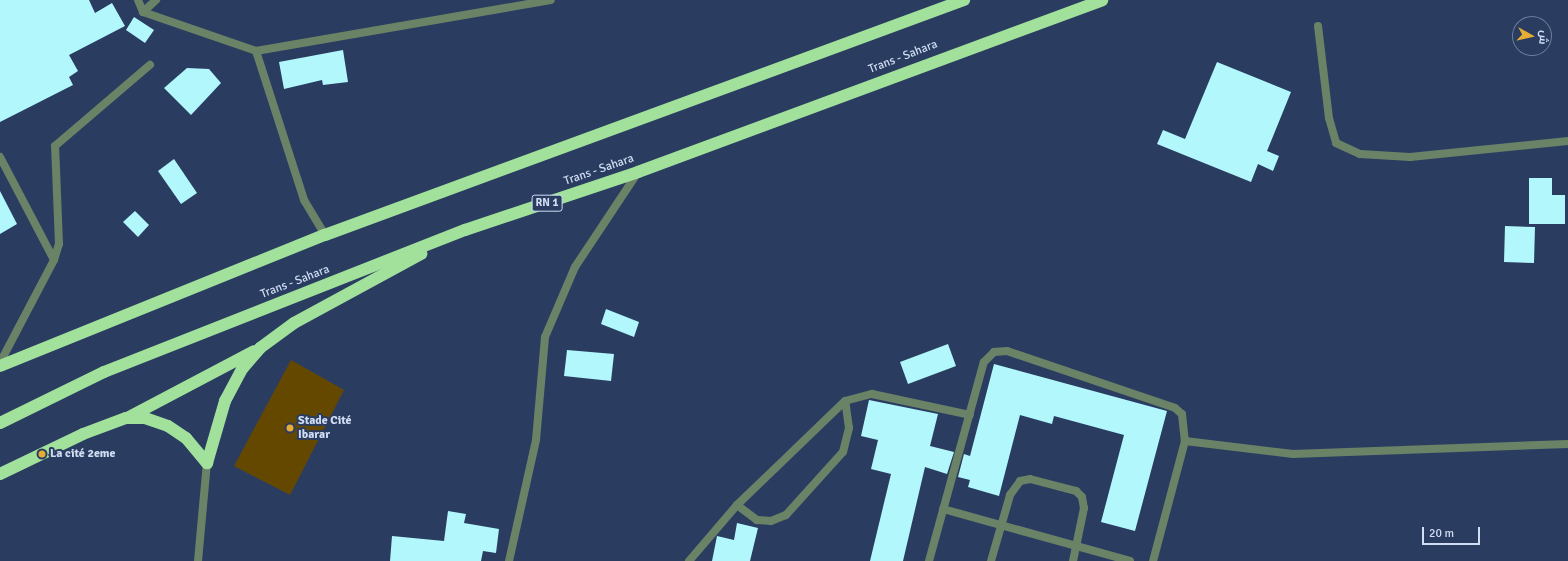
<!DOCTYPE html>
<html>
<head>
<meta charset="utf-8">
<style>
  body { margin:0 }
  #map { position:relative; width:1568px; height:561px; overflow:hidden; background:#2a3d61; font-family:Signika,Cairo,sans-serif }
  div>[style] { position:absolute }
  .green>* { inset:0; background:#654800 }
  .building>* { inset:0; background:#b1f7fc }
  .lane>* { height:8px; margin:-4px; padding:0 4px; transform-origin:4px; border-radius:4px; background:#6a8367 }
  .street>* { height:8px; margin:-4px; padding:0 4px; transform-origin:4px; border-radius:4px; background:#6a8367 }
  .highway>* { height:12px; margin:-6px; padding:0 6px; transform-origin:6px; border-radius:6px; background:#a2e19b }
  .dots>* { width:11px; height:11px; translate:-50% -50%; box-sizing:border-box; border:2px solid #2a3d61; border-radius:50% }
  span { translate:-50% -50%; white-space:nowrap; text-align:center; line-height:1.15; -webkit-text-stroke:4px #2a3d61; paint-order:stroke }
  .shield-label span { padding:1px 3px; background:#2a3d61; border:1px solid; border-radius:3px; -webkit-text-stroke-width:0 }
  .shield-label { font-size:11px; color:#d0ddf3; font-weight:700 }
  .street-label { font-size:12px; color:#d0ddf3 }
  .poi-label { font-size:12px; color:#d0ddf3; font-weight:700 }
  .left { translate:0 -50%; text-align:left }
  .north { position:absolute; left:1512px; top:16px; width:40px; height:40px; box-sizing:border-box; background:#2a3d61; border:1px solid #6c7d9b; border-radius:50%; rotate:98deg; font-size:11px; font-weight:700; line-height:16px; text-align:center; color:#d0ddf3 }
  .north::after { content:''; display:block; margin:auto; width:14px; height:18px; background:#e5ad35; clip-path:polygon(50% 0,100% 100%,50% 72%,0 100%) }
  .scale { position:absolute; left:1422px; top:527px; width:58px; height:18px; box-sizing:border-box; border:2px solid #d0ddf3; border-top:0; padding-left:5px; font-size:12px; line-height:14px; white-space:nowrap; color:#d0ddf3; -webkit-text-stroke:3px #2a3d61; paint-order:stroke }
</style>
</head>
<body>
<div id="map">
  <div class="green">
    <i style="clip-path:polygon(291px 360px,344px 390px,290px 495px,234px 466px)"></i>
  </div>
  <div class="building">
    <i style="clip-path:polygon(0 0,89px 0,95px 13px,112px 3px,125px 26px,69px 55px,78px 71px,69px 77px,73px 85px,0 122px)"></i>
    <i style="clip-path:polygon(134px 17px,154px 30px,145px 43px,126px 30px)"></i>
    <i style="clip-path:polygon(343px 50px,348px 82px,323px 85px,322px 80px,284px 89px,279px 62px)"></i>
    <i style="clip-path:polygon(1217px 62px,1291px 92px,1267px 151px,1279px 156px,1273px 171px,1258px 164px,1251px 182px,1157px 144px,1163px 130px,1185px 139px)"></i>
    <i style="clip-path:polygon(187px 68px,209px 69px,221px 83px,191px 115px,164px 88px)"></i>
    <i style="clip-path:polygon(174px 159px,197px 193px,181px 204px,158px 171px)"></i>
    <i style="clip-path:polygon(1529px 178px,1552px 178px,1552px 195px,1565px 195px,1565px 224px,1529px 224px)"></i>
    <i style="clip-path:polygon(0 191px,17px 224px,0 234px)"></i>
    <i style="clip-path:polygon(135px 211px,149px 225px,138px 237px,123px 222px)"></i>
    <i style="clip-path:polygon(1505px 226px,1535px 227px,1534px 263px,1504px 262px)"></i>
    <i style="clip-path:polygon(606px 309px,639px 322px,634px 337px,601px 324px)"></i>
    <i style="clip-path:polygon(948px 344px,956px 366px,908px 384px,900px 362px)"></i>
    <i style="clip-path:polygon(567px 350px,614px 354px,611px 381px,564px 376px)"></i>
    <i style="clip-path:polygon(994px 364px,1167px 411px,1135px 531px,1101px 522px,1124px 435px,1054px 416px,1052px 424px,1020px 415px,999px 496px,968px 487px,970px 480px,958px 477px,964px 454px,970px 456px)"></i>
    <i style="clip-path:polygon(869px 400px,938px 414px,930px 446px,954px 452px,947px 474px,925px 467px,903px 561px,870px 561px,891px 474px,871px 469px,878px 440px,861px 436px)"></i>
    <i style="clip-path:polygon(448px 511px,466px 514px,464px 523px,499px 529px,496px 553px,483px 551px,481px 561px,390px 561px,392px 536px,444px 541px)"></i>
    <i style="clip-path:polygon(737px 523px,758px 528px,750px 561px,712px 561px,717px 536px,734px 540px)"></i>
  </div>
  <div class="lane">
    <i style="left:1318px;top:26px;width:93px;rotate:83.2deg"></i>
    <i style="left:1329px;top:118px;width:26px;rotate:74deg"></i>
    <i style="left:1336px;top:143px;width:26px;rotate:25deg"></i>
    <i style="left:1360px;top:154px;width:50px;rotate:3.4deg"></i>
    <i style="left:1410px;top:157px;width:159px;rotate:-5.8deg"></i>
    <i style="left:54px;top:260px;width:17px;rotate:-73deg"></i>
    <i style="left:59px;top:244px;width:98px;rotate:-92.3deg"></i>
    <i style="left:55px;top:146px;width:125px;rotate:-40.5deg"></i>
    <i style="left:737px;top:505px;width:25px;rotate:37deg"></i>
    <i style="left:757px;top:520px;width:14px;rotate:4deg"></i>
    <i style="left:771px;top:521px;width:16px;rotate:-22deg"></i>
    <i style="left:786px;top:515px;width:85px;rotate:-47.9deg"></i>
    <i style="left:843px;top:452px;width:25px;rotate:-76deg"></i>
    <i style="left:849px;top:428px;width:27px;rotate:-98deg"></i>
    <i style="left:991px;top:561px;width:69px;rotate:-73.9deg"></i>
    <i style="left:1010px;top:495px;width:17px;rotate:-54deg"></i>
    <i style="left:1020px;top:481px;width:10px;rotate:-11deg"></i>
    <i style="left:1030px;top:479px;width:48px;rotate:14.6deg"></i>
    <i style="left:1076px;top:491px;width:8px;rotate:45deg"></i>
    <i style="left:1082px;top:497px;width:11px;rotate:80deg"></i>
    <i style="left:1084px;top:508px;width:54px;rotate:101.7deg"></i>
  </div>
  <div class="street">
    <i style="left:138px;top:0;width:13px;rotate:67deg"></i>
    <i style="left:143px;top:12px;width:120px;rotate:19deg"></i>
    <i style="left:256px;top:51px;width:299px;rotate:-9.8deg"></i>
    <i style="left:143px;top:12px;width:18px;rotate:-43deg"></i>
    <i style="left:256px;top:51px;width:157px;rotate:72.1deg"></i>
    <i style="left:304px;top:200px;width:41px;rotate:59deg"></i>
    <i style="left:0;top:157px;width:116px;rotate:62.3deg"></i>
    <i style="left:54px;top:260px;width:116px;rotate:117.7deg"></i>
    <i style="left:1185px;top:441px;width:109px;rotate:6.9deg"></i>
    <i style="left:1293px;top:454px;width:275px;rotate:-2.1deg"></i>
    <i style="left:943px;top:509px;width:194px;rotate:15.5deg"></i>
    <i style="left:198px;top:561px;width:98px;rotate:-84.8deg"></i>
    <i style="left:509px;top:561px;width:124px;rotate:-77.4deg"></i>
    <i style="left:536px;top:440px;width:103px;rotate:-85deg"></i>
    <i style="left:545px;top:337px;width:76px;rotate:-66.8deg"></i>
    <i style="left:575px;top:267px;width:114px;rotate:-56.4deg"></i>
    <i style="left:689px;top:561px;width:74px;rotate:-49.4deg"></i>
    <i style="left:737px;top:505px;width:150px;rotate:-43.9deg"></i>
    <i style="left:845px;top:401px;width:28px;rotate:-15deg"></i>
    <i style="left:872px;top:394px;width:100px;rotate:12.1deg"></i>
    <i style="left:929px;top:561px;width:206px;rotate:-74.6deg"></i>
    <i style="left:984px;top:362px;width:14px;rotate:-45deg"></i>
    <i style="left:994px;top:352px;width:13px;rotate:-4deg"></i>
    <i style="left:1007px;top:351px;width:177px;rotate:18.7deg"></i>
    <i style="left:1175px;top:408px;width:9px;rotate:41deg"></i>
    <i style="left:1182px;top:414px;width:27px;rotate:84deg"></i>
    <i style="left:1185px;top:441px;width:124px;rotate:104.9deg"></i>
  </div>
  <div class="highway">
    <i style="left:0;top:366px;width:350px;rotate:-22deg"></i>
    <i style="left:325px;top:235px;width:681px;rotate:-20.19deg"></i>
    <i style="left:129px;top:417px;width:141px;rotate:-27.8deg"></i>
    <i style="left:0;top:423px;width:116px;rotate:-26.1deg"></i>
    <i style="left:104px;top:372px;width:388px;rotate:-21.5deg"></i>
    <i style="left:465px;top:230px;width:182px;rotate:-18.5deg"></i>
    <i style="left:638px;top:172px;width:495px;rotate:-20.3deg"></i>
    <i style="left:207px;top:463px;width:65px;rotate:-73.8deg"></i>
    <i style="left:225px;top:401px;width:36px;rotate:-62deg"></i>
    <i style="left:242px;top:369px;width:28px;rotate:-49deg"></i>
    <i style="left:260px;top:348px;width:42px;rotate:-36.3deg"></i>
    <i style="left:294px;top:323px;width:145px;rotate:-28.5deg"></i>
    <i style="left:0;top:474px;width:92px;rotate:-25.7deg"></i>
    <i style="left:83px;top:434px;width:46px;rotate:-20.4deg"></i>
    <i style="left:126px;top:418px;width:19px"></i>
    <i style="left:145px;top:418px;width:24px;rotate:19deg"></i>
    <i style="left:168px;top:426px;width:22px;rotate:34deg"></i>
    <i style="left:186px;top:438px;width:33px;rotate:50deg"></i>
  </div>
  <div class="dots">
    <i style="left:290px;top:428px;background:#e5ad35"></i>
    <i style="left:42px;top:454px;background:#e5ad35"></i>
  </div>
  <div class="shield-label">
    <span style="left:547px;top:203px">RN 1</span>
  </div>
  <div class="street-label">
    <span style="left:903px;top:57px;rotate:-21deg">Trans - Sahara</span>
    <span style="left:599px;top:170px;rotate:-19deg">Trans - Sahara</span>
    <span style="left:295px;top:282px;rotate:-21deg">Trans - Sahara</span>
  </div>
  <div class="poi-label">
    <span class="left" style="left:298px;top:428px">Stade Cité<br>Ibarar</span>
    <span class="left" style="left:50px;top:454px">La cité 2eme</span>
  </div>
  <div class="north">ش</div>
  <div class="scale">20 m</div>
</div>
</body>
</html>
